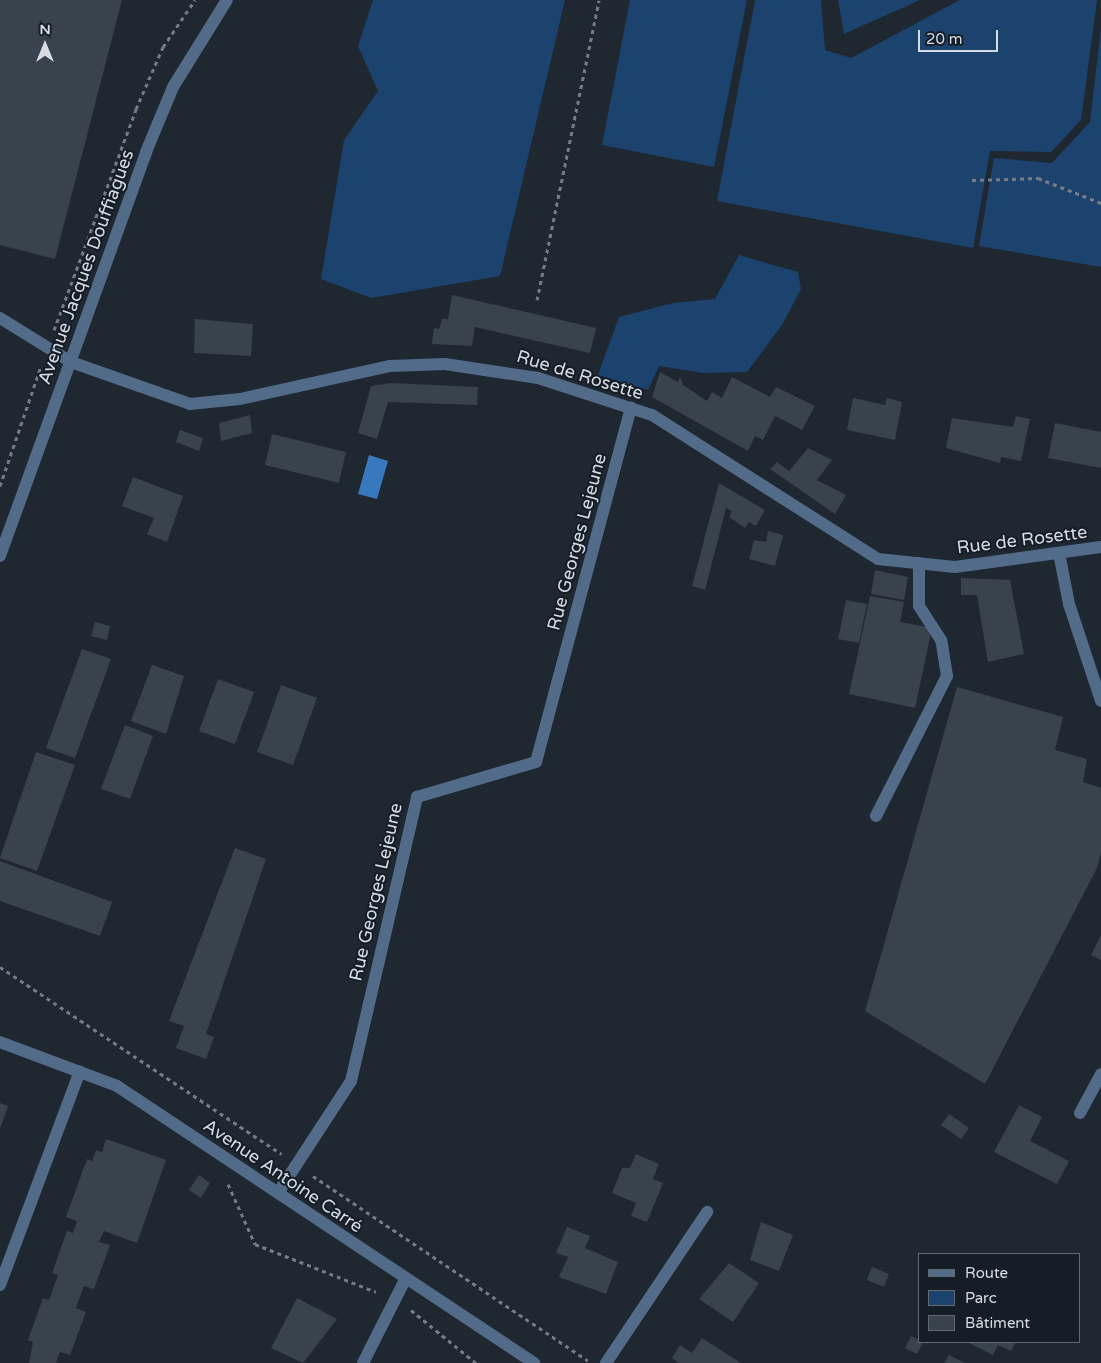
<!DOCTYPE html>
<html>
<head>
<meta charset="utf-8">
<style>
  body { margin:0 }
  #map { position:relative; width:1101px; height:1363px; overflow:hidden; background:#1f2731; font-family:"Varela Round",sans-serif }
  div>[style] { position:absolute }
  .green>* { inset:0; background:#1b436d }
  .water>* { inset:0; background:#3879be }
  .building>* { inset:0; background:#39434d }
  .path>* { height:3px; margin-top:-1.5px; transform-origin:0; background:repeating-linear-gradient(90deg,#757c85 0 4px,transparent 0 8px) }
  .minor>* { height:12px; margin:-6px; padding:0 6px; transform-origin:6px; border-radius:6px; background:#516b89 }
  span { translate:-50% -50%; white-space:nowrap; text-align:center; line-height:1.15; -webkit-text-stroke:4px #151d27; paint-order:stroke }
  .street-label { font-size:18px; color:#d6dce3 }
  .legend { position:absolute; left:918px; top:1253px; width:162px; height:90px; box-sizing:border-box; background:#151d27; border:1px solid #626972; margin:0; padding:6px 9px; list-style:none; font-size:15px; color:#d6dce3 }
  .legend li { display:flex; align-items:center; gap:10px; height:25px }
  .legend b { width:25px; border:1px solid #626972 }
  .north { position:absolute; left:20px; top:20px; width:50px; height:50px; -webkit-text-stroke:4px #151d27; paint-order:stroke; rotate:0deg; font-size:14px; font-weight:700; line-height:20px; text-align:center; color:#d6dce3 }
  .north::after { content:''; display:block; margin:auto; width:18px; height:22px; background:#d6dce3; clip-path:polygon(50% 0,100% 100%,50% 72%,0 100%) }
  .scale { position:absolute; left:918px; top:30px; width:80px; height:22px; box-sizing:border-box; border:2px solid #d6dce3; border-top:0; padding-left:6px; font-size:15px; line-height:18px; white-space:nowrap; color:#d6dce3; -webkit-text-stroke:4px #151d27; paint-order:stroke }
</style>
</head>
<body>
<div id="map">
  <div class="green">
    <i style="clip-path:polygon(373px 0,565px 0,500px 276px,371px 298px,321px 279px,344px 140px,378px 91px,358px 46px)"></i>
    <i style="clip-path:polygon(630px 0,747px 0,714px 167px,602px 145px)"></i>
    <i style="clip-path:polygon(755px 0,821px 0,825px 50px,851px 58px,960px 0,1097px 0,1081px 120px,1051px 152px,990px 151px,973px 248px,717px 201px)"></i>
    <i style="clip-path:polygon(838px 0,920px 0,844px 34px)"></i>
    <i style="clip-path:polygon(1101px 27px,1101px 267px,979px 246px,994px 158px,1052px 163px,1090px 122px)"></i>
    <i style="clip-path:polygon(739px 255px,798px 272px,801px 289px,782px 325px,747px 372px,703px 373px,659px 366px,648px 390px,598px 375px,619px 317px,673px 303px,715px 299px)"></i>
  </div>
  <div class="water">
    <i style="clip-path:polygon(369px 455px,388px 461px,377px 499px,358px 494px)"></i>
  </div>
  <div class="building">
    <i style="clip-path:polygon(0 0,122px 0,55px 259px,0 245px)"></i>
    <i style="clip-path:polygon(452px 295px,596px 328px,590px 353px,475px 327px,472px 346px,432px 344px,434px 328px,439px 329px,442px 319px,448px 319px)"></i>
    <i style="clip-path:polygon(195px 319px,253px 324px,251px 356px,194px 353px)"></i>
    <i style="clip-path:polygon(660px 372px,678px 382px,680px 377px,683px 385px,707px 401px,712px 392px,722px 398px,732px 377px,770px 397px,776px 387px,815px 406px,802px 430px,775px 416px,763px 440px,755px 436px,748px 451px,652px 397px)"></i>
    <i style="clip-path:polygon(391px 383px,478px 387px,477px 405px,388px 402px,377px 439px,358px 433px,371px 386px)"></i>
    <i style="clip-path:polygon(853px 398px,885px 405px,887px 398px,902px 402px,895px 440px,847px 430px)"></i>
    <i style="clip-path:polygon(250px 415px,252px 433px,221px 441px,219px 423px)"></i>
    <i style="clip-path:polygon(1016px 416px,1030px 419px,1021px 461px,1001px 457px,1000px 463px,946px 448px,952px 418px,1013px 427px)"></i>
    <i style="clip-path:polygon(1055px 423px,1101px 432px,1101px 468px,1048px 458px)"></i>
    <i style="clip-path:polygon(180px 430px,203px 438px,199px 451px,176px 442px)"></i>
    <i style="clip-path:polygon(272px 434px,346px 452px,339px 483px,265px 465px)"></i>
    <i style="clip-path:polygon(808px 448px,832px 460px,817px 480px,846px 495px,835px 514px,770px 469px,777px 462px,789px 471px)"></i>
    <i style="clip-path:polygon(133px 477px,183px 496px,167px 542px,147px 534px,154px 518px,122px 506px)"></i>
    <i style="clip-path:polygon(719px 483px,765px 510px,756px 526px,749px 522px,745px 528px,729px 517px,732px 511px,726px 508px,705px 590px,692px 586px)"></i>
    <i style="clip-path:polygon(768px 531px,783px 535px,775px 566px,749px 559px,754px 540px,766px 542px)"></i>
    <i style="clip-path:polygon(875px 570px,908px 577px,904px 600px,871px 594px)"></i>
    <i style="clip-path:polygon(961px 578px,1010px 580px,1024px 654px,988px 662px,977px 595px,961px 595px)"></i>
    <i style="clip-path:polygon(870px 596px,904px 602px,900px 622px,932px 628px,915px 708px,849px 694px)"></i>
    <i style="clip-path:polygon(846px 600px,867px 604px,859px 643px,838px 639px)"></i>
    <i style="clip-path:polygon(95px 622px,110px 626px,107px 640px,91px 636px)"></i>
    <i style="clip-path:polygon(82px 649px,111px 659px,75px 758px,46px 748px)"></i>
    <i style="clip-path:polygon(152px 665px,184px 676px,166px 734px,131px 721px)"></i>
    <i style="clip-path:polygon(218px 679px,254px 692px,235px 744px,199px 731px)"></i>
    <i style="clip-path:polygon(281px 685px,317px 698px,293px 765px,257px 752px)"></i>
    <i style="clip-path:polygon(957px 687px,1063px 717px,1055px 750px,1087px 759px,1083px 782px,1101px 788px,1101px 852px,1097px 868px,985px 1084px,865px 1011px)"></i>
    <i style="clip-path:polygon(125px 725px,153px 736px,130px 799px,101px 789px)"></i>
    <i style="clip-path:polygon(36px 752px,75px 765px,37px 871px,0 858px)"></i>
    <i style="clip-path:polygon(235px 848px,266px 859px,206px 1034px,214px 1037px,206px 1059px,176px 1048px,184px 1026px,169px 1021px)"></i>
    <i style="clip-path:polygon(0 861px,112px 902px,100px 936px,0 901px)"></i>
    <i style="clip-path:polygon(1101px 935px,1101px 960px,1091px 955px)"></i>
    <i style="clip-path:polygon(0 1103px,8px 1106px,0 1129px)"></i>
    <i style="clip-path:polygon(1019px 1105px,1042px 1117px,1030px 1141px,1069px 1161px,1057px 1184px,994px 1152px)"></i>
    <i style="clip-path:polygon(949px 1114px,969px 1128px,961px 1139px,941px 1125px)"></i>
    <i style="clip-path:polygon(106px 1139px,166px 1160px,137px 1243px,104px 1231px,99px 1242px,110px 1245px,94px 1289px,84px 1286px,76px 1308px,86px 1312px,70px 1355px,60px 1352px,56px 1363px,29px 1363px,33px 1342px,28px 1340px,43px 1298px,49px 1300px,58px 1275px,52px 1273px,67px 1231px,73px 1233px,77px 1221px,66px 1217px,87px 1159px,92px 1161px,96px 1150px,102px 1152px)"></i>
    <i style="clip-path:polygon(636px 1154px,659px 1164px,653px 1179px,663px 1183px,647px 1222px,631px 1216px,636px 1203px,612px 1193px,622px 1168px,630px 1168px)"></i>
    <i style="clip-path:polygon(199px 1175px,210px 1183px,201px 1198px,189px 1190px)"></i>
    <i style="clip-path:polygon(761px 1222px,793px 1235px,779px 1271px,750px 1260px)"></i>
    <i style="clip-path:polygon(567px 1227px,590px 1236px,585px 1248px,618px 1262px,606px 1294px,559px 1277px,568px 1257px,556px 1253px)"></i>
    <i style="clip-path:polygon(729px 1263px,759px 1283px,733px 1322px,699px 1299px)"></i>
    <i style="clip-path:polygon(872px 1267px,889px 1274px,884px 1287px,867px 1280px)"></i>
    <i style="clip-path:polygon(297px 1298px,337px 1319px,303px 1363px,271px 1348px)"></i>
    <i style="clip-path:polygon(911px 1336px,923px 1342px,917px 1354px,905px 1348px)"></i>
    <i style="clip-path:polygon(702px 1338px,741px 1363px,679px 1363px,672px 1358px,680px 1345px,692px 1353px)"></i>
    <i style="clip-path:polygon(967px 1342px,1016px 1342px,1011px 1351px,998px 1345px,993px 1355px)"></i>
    <i style="clip-path:polygon(949px 1355px,965px 1363px,944px 1363px)"></i>
  </div>
  <div class="path">
    <i style="left:972px;top:180px;width:66px;rotate:-1.7deg"></i>
    <i style="left:1038px;top:178px;width:68px;rotate:21.6deg"></i>
    <i style="left:537px;top:300px;width:306px;rotate:-78.3deg"></i>
    <i style="left:54px;top:330px;width:236px;rotate:-69.6deg"></i>
    <i style="left:136px;top:109px;width:68px;rotate:-66.5deg"></i>
    <i style="left:163px;top:47px;width:57px;rotate:-55.8deg"></i>
    <i style="left:0;top:486px;width:127px;rotate:-71.1deg"></i>
    <i style="left:0;top:967px;width:338px;rotate:33.6deg"></i>
    <i style="left:313px;top:1176px;width:331px;rotate:33.9deg"></i>
    <i style="left:228px;top:1184px;width:66px;rotate:65.8deg"></i>
    <i style="left:255px;top:1244px;width:130px;rotate:21.6deg"></i>
    <i style="left:411px;top:1310px;width:84px;rotate:39.2deg"></i>
  </div>
  <div class="minor">
    <i style="left:0;top:318px;width:84px;rotate:31.8deg"></i>
    <i style="left:71px;top:362px;width:126px;rotate:19.4deg"></i>
    <i style="left:190px;top:404px;width:50px;rotate:-5.7deg"></i>
    <i style="left:240px;top:399px;width:154px;rotate:-12.4deg"></i>
    <i style="left:390px;top:366px;width:55px;rotate:-2.1deg"></i>
    <i style="left:445px;top:364px;width:94px;rotate:8.6deg"></i>
    <i style="left:538px;top:378px;width:120px;rotate:18deg"></i>
    <i style="left:652px;top:415px;width:268px;rotate:32.5deg"></i>
    <i style="left:878px;top:559px;width:77px;rotate:5.9deg"></i>
    <i style="left:955px;top:567px;width:147px;rotate:-7.8deg"></i>
    <i style="left:1059px;top:553px;width:52px;rotate:78.9deg"></i>
    <i style="left:1069px;top:604px;width:102px;rotate:71.7deg"></i>
    <i style="left:0;top:556px;width:430px;rotate:-70.1deg"></i>
    <i style="left:146px;top:152px;width:70px;rotate:-67.4deg"></i>
    <i style="left:173px;top:87px;width:102px;rotate:-58.2deg"></i>
    <i style="left:876px;top:816px;width:157px;rotate:-63.1deg"></i>
    <i style="left:947px;top:676px;width:36px;rotate:-99deg"></i>
    <i style="left:941px;top:640px;width:40px;rotate:-122.9deg"></i>
    <i style="left:919px;top:606px;width:43px;rotate:-90deg"></i>
    <i style="left:0;top:1042px;width:125px;rotate:20.6deg"></i>
    <i style="left:117px;top:1086px;width:501px;rotate:33.59deg"></i>
    <i style="left:1080px;top:1113px;width:44px;rotate:-61.7deg"></i>
    <i style="left:278px;top:1193px;width:134px;rotate:-56.9deg"></i>
    <i style="left:351px;top:1081px;width:292px;rotate:-76.9deg"></i>
    <i style="left:417px;top:797px;width:124px;rotate:-16.4deg"></i>
    <i style="left:536px;top:762px;width:367px;rotate:-75deg"></i>
    <i style="left:0;top:1285px;width:228px;rotate:-69.5deg"></i>
    <i style="left:363px;top:1363px;width:95px;rotate:-63.2deg"></i>
    <i style="left:606px;top:1363px;width:182px;rotate:-56.2deg"></i>
  </div>
  <div class="street-label">
    <span style="left:86px;top:267px;rotate:-70deg">Avenue Jacques Douffiagues</span>
    <span style="left:580px;top:375px;rotate:17deg">Rue de Rosette</span>
    <span style="left:1022px;top:540px;rotate:-7deg">Rue de Rosette</span>
    <span style="left:577px;top:542px;rotate:-75deg">Rue Georges Lejeune</span>
    <span style="left:376px;top:892px;rotate:-77deg">Rue Georges Lejeune</span>
    <span style="left:283px;top:1176px;rotate:34deg">Avenue Antoine Carré</span>
  </div>
  <ul class="legend">
  <li><b style="height:6px;background:#516b89"></b>Route</li>
  <li><b style="height:14px;background:#1b436d"></b>Parc</li>
  <li><b style="height:14px;background:#39434d"></b>Bâtiment</li>
  </ul>
  <div class="north">N</div>
  <div class="scale">20 m</div>
</div>
</body>
</html>
